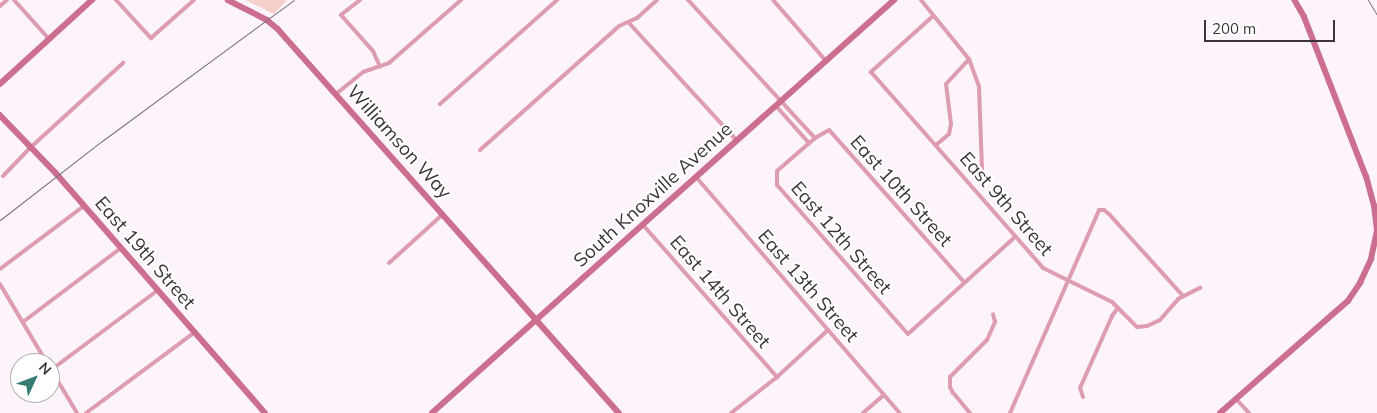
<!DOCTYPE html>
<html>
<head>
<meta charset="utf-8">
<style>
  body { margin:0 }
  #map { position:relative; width:1377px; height:413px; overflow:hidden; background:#fcf3fb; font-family:Mulish,sans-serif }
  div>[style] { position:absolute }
  .green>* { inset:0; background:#f5d0cb }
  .street>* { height:4px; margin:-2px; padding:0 2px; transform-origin:2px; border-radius:2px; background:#dd9cb1 }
  .secondary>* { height:5.5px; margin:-2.75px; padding:0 2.75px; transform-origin:2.75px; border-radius:2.75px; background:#cb6e90 }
  .rail>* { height:1px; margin:-0.5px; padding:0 0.5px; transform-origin:0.5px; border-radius:0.5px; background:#797179 }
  span { translate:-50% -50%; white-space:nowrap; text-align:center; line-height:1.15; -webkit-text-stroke:4px #fff; paint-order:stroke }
  .street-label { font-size:19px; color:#3c343c }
  .north { position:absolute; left:10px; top:353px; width:50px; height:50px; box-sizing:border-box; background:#fff; border:1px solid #b1aeb1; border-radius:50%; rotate:47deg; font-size:14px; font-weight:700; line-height:20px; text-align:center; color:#3c343c }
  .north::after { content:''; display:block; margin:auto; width:18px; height:22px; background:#357c75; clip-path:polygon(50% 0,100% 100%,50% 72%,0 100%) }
  .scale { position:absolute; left:1204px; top:20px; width:131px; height:22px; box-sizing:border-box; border:2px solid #3c343c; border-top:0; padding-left:6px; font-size:15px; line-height:18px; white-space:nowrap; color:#3c343c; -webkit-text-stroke:4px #fff; paint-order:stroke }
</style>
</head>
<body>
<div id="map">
  <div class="green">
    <i style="clip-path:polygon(245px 0,287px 0,274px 14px)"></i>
  </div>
  <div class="street">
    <i style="left:14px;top:0;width:52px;rotate:48.1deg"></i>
    <i style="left:116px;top:0;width:52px;rotate:47.4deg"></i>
    <i style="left:151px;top:38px;width:57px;rotate:-41.5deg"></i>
    <i style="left:360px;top:0;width:24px;rotate:142deg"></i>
    <i style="left:341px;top:15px;width:48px;rotate:48.4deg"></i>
    <i style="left:373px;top:51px;width:17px;rotate:66deg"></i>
    <i style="left:688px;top:0;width:188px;rotate:47.4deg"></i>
    <i style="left:773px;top:0;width:81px;rotate:49deg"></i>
    <i style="left:921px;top:0;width:76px;rotate:50.9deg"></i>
    <i style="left:969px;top:59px;width:30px;rotate:70deg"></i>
    <i style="left:979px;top:87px;width:83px;rotate:87.9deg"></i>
    <i style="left:0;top:6px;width:9px;rotate:-41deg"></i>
    <i style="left:933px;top:16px;width:84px;rotate:137.9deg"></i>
    <i style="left:871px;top:72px;width:261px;rotate:48.7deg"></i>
    <i style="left:1043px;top:268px;width:77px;rotate:26.2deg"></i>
    <i style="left:1112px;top:302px;width:35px;rotate:45deg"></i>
    <i style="left:1137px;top:327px;width:10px;rotate:-6deg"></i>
    <i style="left:1147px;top:326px;width:14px;rotate:-25deg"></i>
    <i style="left:1160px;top:320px;width:28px;rotate:-49deg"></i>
    <i style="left:1178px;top:299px;width:25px;rotate:-27deg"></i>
    <i style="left:629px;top:23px;width:160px;rotate:47.5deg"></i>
    <i style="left:336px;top:94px;width:35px;rotate:-39deg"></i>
    <i style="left:363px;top:72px;width:28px;rotate:-19deg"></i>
    <i style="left:389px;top:63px;width:96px;rotate:-41.2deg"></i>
    <i style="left:440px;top:104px;width:157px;rotate:-41.6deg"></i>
    <i style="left:776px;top:106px;width:50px;rotate:48.3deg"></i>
    <i style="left:936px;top:145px;width:17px;rotate:-40deg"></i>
    <i style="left:949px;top:134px;width:10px;rotate:-79deg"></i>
    <i style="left:951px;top:124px;width:40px;rotate:-97.1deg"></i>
    <i style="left:946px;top:84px;width:34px;rotate:-47deg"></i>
    <i style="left:480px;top:150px;width:186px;rotate:-41.7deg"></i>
    <i style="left:619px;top:26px;width:20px;rotate:-24deg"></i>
    <i style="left:637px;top:18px;width:27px;rotate:-42deg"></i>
    <i style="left:3px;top:176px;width:40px;rotate:-46deg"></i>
    <i style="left:31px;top:147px;width:125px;rotate:-42.4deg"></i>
    <i style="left:696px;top:177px;width:312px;rotate:49.2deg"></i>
    <i style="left:643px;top:225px;width:203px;rotate:48.6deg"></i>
    <i style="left:389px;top:263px;width:73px;rotate:-42.2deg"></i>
    <i style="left:0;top:269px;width:105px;rotate:-36.9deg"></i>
    <i style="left:964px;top:282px;width:203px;rotate:-131.6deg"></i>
    <i style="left:829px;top:130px;width:16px;rotate:150deg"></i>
    <i style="left:815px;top:138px;width:50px;rotate:139deg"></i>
    <i style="left:777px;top:171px;width:14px;rotate:90deg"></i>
    <i style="left:777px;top:185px;width:198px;rotate:48.7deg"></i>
    <i style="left:908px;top:334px;width:144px;rotate:-42.2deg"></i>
    <i style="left:0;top:284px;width:92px;rotate:59.3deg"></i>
    <i style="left:23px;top:322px;width:123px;rotate:-37.1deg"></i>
    <i style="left:50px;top:368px;width:52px;rotate:59deg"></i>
    <i style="left:51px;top:370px;width:134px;rotate:-36.8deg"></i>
    <i style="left:1083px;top:397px;width:9px;rotate:-108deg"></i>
    <i style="left:1080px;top:388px;width:79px;rotate:-66deg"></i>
    <i style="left:1112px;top:316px;width:10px;rotate:-53deg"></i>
    <i style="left:1236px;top:399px;width:19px;rotate:47deg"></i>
    <i style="left:86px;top:413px;width:136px;rotate:-36.6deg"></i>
    <i style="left:731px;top:413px;width:58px;rotate:-38deg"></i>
    <i style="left:777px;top:377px;width:69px;rotate:-42.7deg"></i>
    <i style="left:863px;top:413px;width:28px;rotate:-41deg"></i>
    <i style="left:970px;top:413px;width:26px;rotate:-130deg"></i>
    <i style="left:953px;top:393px;width:7px;rotate:-117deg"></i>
    <i style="left:950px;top:387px;width:10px;rotate:-90deg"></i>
    <i style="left:950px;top:377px;width:52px;rotate:-45deg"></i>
    <i style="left:987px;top:340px;width:20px;rotate:-66deg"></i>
    <i style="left:995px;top:322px;width:8px;rotate:-104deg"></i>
    <i style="left:1010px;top:413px;width:222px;rotate:-66.3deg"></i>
    <i style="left:1099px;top:210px;width:5px"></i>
    <i style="left:1104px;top:210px;width:6px;rotate:39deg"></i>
    <i style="left:1109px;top:214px;width:110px;rotate:47.9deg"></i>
  </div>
  <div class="secondary">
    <i style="left:228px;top:0;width:44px;rotate:27.1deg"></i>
    <i style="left:267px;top:20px;width:14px;rotate:39deg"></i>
    <i style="left:278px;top:29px;width:514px;rotate:48.39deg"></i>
    <i style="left:0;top:84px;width:125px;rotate:-42.4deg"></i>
    <i style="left:0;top:115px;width:81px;rotate:46deg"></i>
    <i style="left:56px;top:173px;width:318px;rotate:48.9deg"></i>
    <i style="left:432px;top:413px;width:620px;rotate:-41.79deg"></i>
    <i style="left:1220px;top:413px;width:170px;rotate:-41.2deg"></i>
    <i style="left:1348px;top:301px;width:22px;rotate:-56deg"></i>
    <i style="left:1360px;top:283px;width:26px;rotate:-65deg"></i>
    <i style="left:1371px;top:259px;width:30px;rotate:-78deg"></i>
    <i style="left:1377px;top:230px;width:24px;rotate:-97deg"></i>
    <i style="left:1374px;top:206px;width:30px;rotate:-105deg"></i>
    <i style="left:1366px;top:177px;width:172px;rotate:-111.2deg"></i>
    <i style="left:1304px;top:17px;width:20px;rotate:-120deg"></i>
  </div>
  <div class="rail">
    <i style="left:1368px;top:0;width:17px;rotate:59deg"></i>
    <i style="left:0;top:220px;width:129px;rotate:-37.8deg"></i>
    <i style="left:102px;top:141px;width:238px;rotate:-36.3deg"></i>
  </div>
  <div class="street-label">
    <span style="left:399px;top:142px;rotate:48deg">Williamson Way</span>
    <span style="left:901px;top:191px;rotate:48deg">East 10th Street</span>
    <span style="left:653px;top:195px;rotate:-42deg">South Knoxville Avenue</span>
    <span style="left:1006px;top:204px;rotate:49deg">East 9th Street</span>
    <span style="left:841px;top:238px;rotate:49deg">East 12th Street</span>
    <span style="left:145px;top:253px;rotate:49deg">East 19th Street</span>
    <span style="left:808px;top:286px;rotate:49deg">East 13th Street</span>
    <span style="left:720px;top:292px;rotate:49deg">East 14th Street</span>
  </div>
  <div class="north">N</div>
  <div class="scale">200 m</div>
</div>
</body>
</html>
